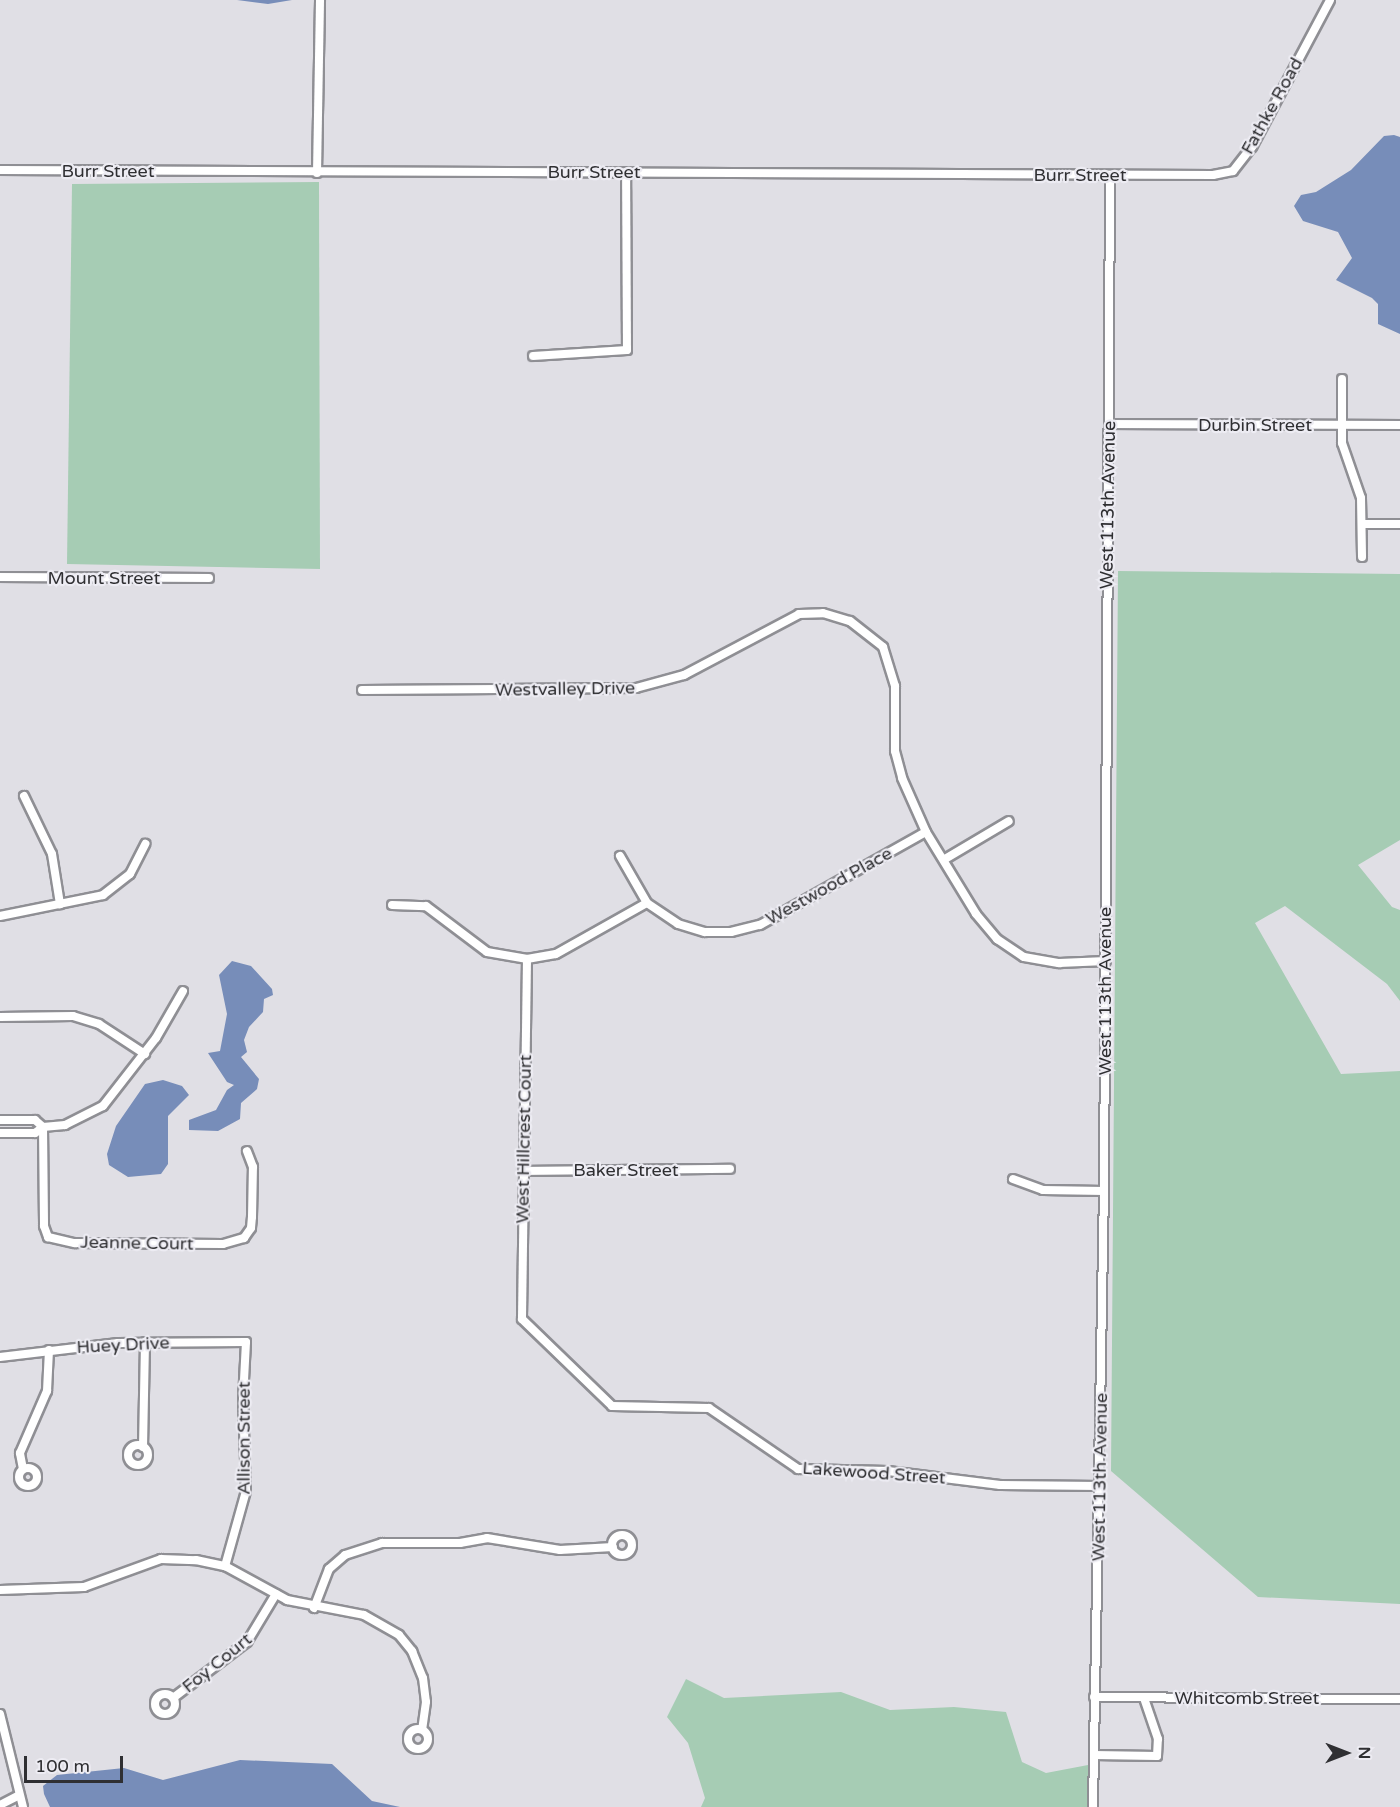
<!DOCTYPE html>
<html>
<head>
<meta charset="utf-8">
<style>
  body { margin:0 }
  #map { position:relative; width:1400px; height:1807px; overflow:hidden; background:#e0dfe5; font-family:"Varela Round",sans-serif }
  div>[style] { position:absolute }
  .green>* { inset:0; background:#a6ccb4 }
  .water>* { inset:0; background:#778db9 }
  .roads { filter:drop-shadow(2px 0 #8f8f94) drop-shadow(-2px 0 #8f8f94) drop-shadow(0 2px #8f8f94) drop-shadow(0 -2px #8f8f94) }
  .minor>* { height:8px; margin:-4px; padding:0 4px; transform-origin:4px; border-radius:4px; background:#fff }
  .minor>.ring { margin:-4px; padding:0; box-sizing:content-box; background:none; border:8px solid #fff; border-radius:50% }
  span { translate:-50% -50%; white-space:nowrap; text-align:center; line-height:1.15; -webkit-text-stroke:4.5px #edecf3; paint-order:stroke }
  .street-label { font-size:18px; color:#2f2f32 }
  .north { position:absolute; left:1316px; top:1723px; width:60px; height:60px; -webkit-text-stroke:4px #edecf3; paint-order:stroke; rotate:90deg; font-size:16px; font-weight:700; line-height:24px; text-align:center; color:#2f2f32 }
  .north::after { content:''; display:block; margin:auto; width:21px; height:27px; background:#2f2f32; clip-path:polygon(50% 0,100% 100%,50% 72%,0 100%) }
  .scale { position:absolute; left:24px; top:1756px; width:99px; height:27px; box-sizing:border-box; border:3px solid #2f2f32; border-top:0; padding-left:8px; font-size:18px; line-height:21px; white-space:nowrap; color:#2f2f32; -webkit-text-stroke:4px #edecf3; paint-order:stroke }
</style>
</head>
<body>
<div id="map">
  <div class="green">
    <i style="clip-path:polygon(319px 182px,320px 569px,67px 564px,72px 184px)"></i>
    <i style="clip-path:polygon(1118px 571px,1400px 574px,1400px 840px,1358px 865px,1392px 907px,1400px 910px,1400px 1001px,1387px 984px,1285px 906px,1255px 923px,1341px 1074px,1400px 1071px,1400px 1604px,1258px 1597px,1111px 1471px)"></i>
    <i style="clip-path:polygon(686px 1679px,724px 1698px,841px 1692px,890px 1710px,954px 1707px,1006px 1712px,1022px 1762px,1046px 1773px,1088px 1765px,1088px 1807px,701px 1807px,705px 1798px,688px 1743px,667px 1717px)"></i>
  </div>
  <div class="water">
    <i style="clip-path:polygon(237px 0,292px 0,268px 4px)"></i>
    <i style="clip-path:polygon(1394px 135px,1400px 137px,1400px 334px,1378px 324px,1378px 304px,1372px 298px,1336px 280px,1352px 258px,1338px 232px,1303px 221px,1294px 206px,1301px 195px,1316px 192px,1351px 170px,1384px 136px)"></i>
    <i style="clip-path:polygon(232px 961px,251px 966px,272px 989px,273px 995px,264px 999px,263px 1012px,249px 1027px,244px 1040px,247px 1052px,241px 1057px,259px 1079px,257px 1089px,241px 1103px,240px 1119px,218px 1131px,189px 1130px,189px 1120px,216px 1110px,227px 1090px,234px 1085px,227px 1082px,208px 1053px,220px 1051px,227px 1014px,219px 975px)"></i>
    <i style="clip-path:polygon(163px 1080px,182px 1086px,189px 1095px,168px 1116px,168px 1164px,161px 1174px,128px 1177px,109px 1165px,107px 1154px,116px 1126px,145px 1084px)"></i>
    <i style="clip-path:polygon(240px 1760px,332px 1764px,372px 1801px,400px 1807px,50px 1807px,44px 1794px,43px 1786px,57px 1775px,124px 1768px,163px 1780px)"></i>
  </div>
  <div class="roads">
    <div class="minor">
      <i style="left:0;top:170px;width:1213px;rotate:0.24deg"></i>
      <i style="left:1213px;top:175px;width:20px;rotate:-11deg"></i>
      <i style="left:1233px;top:171px;width:31px;rotate:-52deg"></i>
      <i style="left:1252px;top:147px;width:166px;rotate:-62deg"></i>
      <i style="left:317px;top:173px;width:173px;rotate:-89deg"></i>
      <i style="left:533px;top:356px;width:94px;rotate:-3.7deg"></i>
      <i style="left:627px;top:350px;width:178px;rotate:-90.3deg"></i>
      <i style="left:1342px;top:379px;width:64px;rotate:90deg"></i>
      <i style="left:1342px;top:443px;width:58px;rotate:70.9deg"></i>
      <i style="left:1361px;top:498px;width:59px;rotate:89deg"></i>
      <i style="left:1109px;top:424px;width:291px;rotate:0.2deg"></i>
      <i style="left:1363px;top:524px;width:37px"></i>
      <i style="left:0;top:577px;width:209px;rotate:0.3deg"></i>
      <i style="left:362px;top:690px;width:274px;rotate:-0.4deg"></i>
      <i style="left:636px;top:688px;width:50px;rotate:-15.2deg"></i>
      <i style="left:684px;top:675px;width:130px;rotate:-27.9deg"></i>
      <i style="left:799px;top:614px;width:24px;rotate:-2deg"></i>
      <i style="left:823px;top:613px;width:28px;rotate:17deg"></i>
      <i style="left:850px;top:621px;width:42px;rotate:38.2deg"></i>
      <i style="left:883px;top:647px;width:41px;rotate:72.9deg"></i>
      <i style="left:895px;top:686px;width:65px;rotate:90deg"></i>
      <i style="left:895px;top:751px;width:28px;rotate:75deg"></i>
      <i style="left:902px;top:778px;width:59px;rotate:66deg"></i>
      <i style="left:926px;top:832px;width:96px;rotate:58.6deg"></i>
      <i style="left:976px;top:914px;width:33px;rotate:50deg"></i>
      <i style="left:997px;top:939px;width:32px;rotate:34deg"></i>
      <i style="left:1024px;top:957px;width:36px;rotate:10deg"></i>
      <i style="left:1059px;top:963px;width:47px;rotate:-2.4deg"></i>
      <i style="left:24px;top:796px;width:64px;rotate:64.2deg"></i>
      <i style="left:52px;top:854px;width:51px;rotate:80.9deg"></i>
      <i style="left:620px;top:856px;width:54px;rotate:60.1deg"></i>
      <i style="left:647px;top:903px;width:37px;rotate:34deg"></i>
      <i style="left:678px;top:924px;width:28px;rotate:17deg"></i>
      <i style="left:705px;top:932px;width:26px"></i>
      <i style="left:731px;top:932px;width:30px;rotate:-14deg"></i>
      <i style="left:760px;top:925px;width:190px;rotate:-29.3deg"></i>
      <i style="left:945px;top:859px;width:74px;rotate:-30.7deg"></i>
      <i style="left:392px;top:905px;width:34px;rotate:2deg"></i>
      <i style="left:426px;top:906px;width:76px;rotate:37deg"></i>
      <i style="left:487px;top:952px;width:41px;rotate:9.9deg"></i>
      <i style="left:527px;top:959px;width:29px;rotate:-10deg"></i>
      <i style="left:556px;top:954px;width:104px;rotate:-29.3deg"></i>
      <i style="left:0;top:916px;width:105px;rotate:-11.5deg"></i>
      <i style="left:103px;top:895px;width:34px;rotate:-38deg"></i>
      <i style="left:130px;top:874px;width:34px;rotate:-63deg"></i>
      <i style="left:527px;top:959px;width:360px;rotate:90.8deg"></i>
      <i style="left:522px;top:1319px;width:125px;rotate:44deg"></i>
      <i style="left:612px;top:1406px;width:97px;rotate:1.2deg"></i>
      <i style="left:709px;top:1408px;width:108px;rotate:34.4deg"></i>
      <i style="left:798px;top:1469px;width:90px;rotate:1.3deg"></i>
      <i style="left:888px;top:1471px;width:113px;rotate:7.1deg"></i>
      <i style="left:1000px;top:1485px;width:100px;rotate:0.6deg"></i>
      <i style="left:0;top:1017px;width:73px;rotate:-0.8deg"></i>
      <i style="left:73px;top:1016px;width:27px;rotate:17deg"></i>
      <i style="left:99px;top:1024px;width:55px;rotate:33.1deg"></i>
      <i style="left:0;top:1120px;width:35px"></i>
      <i style="left:35px;top:1120px;width:11px;rotate:41deg"></i>
      <i style="left:43px;top:1127px;width:99px;rotate:89.4deg"></i>
      <i style="left:44px;top:1226px;width:12px;rotate:70deg"></i>
      <i style="left:48px;top:1237px;width:28px;rotate:13deg"></i>
      <i style="left:75px;top:1243px;width:148px;rotate:0.4deg"></i>
      <i style="left:223px;top:1244px;width:22px;rotate:-16deg"></i>
      <i style="left:244px;top:1238px;width:12px;rotate:-55deg"></i>
      <i style="left:251px;top:1228px;width:11px;rotate:-85deg"></i>
      <i style="left:252px;top:1217px;width:50px;rotate:-88.9deg"></i>
      <i style="left:253px;top:1167px;width:17px;rotate:-111deg"></i>
      <i style="left:0;top:1133px;width:35px"></i>
      <i style="left:35px;top:1133px;width:10px;rotate:-37deg"></i>
      <i style="left:43px;top:1127px;width:22px;rotate:-5deg"></i>
      <i style="left:65px;top:1125px;width:42px;rotate:-26.6deg"></i>
      <i style="left:103px;top:1106px;width:86px;rotate:-52.1deg"></i>
      <i style="left:156px;top:1038px;width:54px;rotate:-60.1deg"></i>
      <i style="left:523px;top:1171px;width:207px;rotate:-0.6deg"></i>
      <i style="left:1013px;top:1179px;width:32px;rotate:20deg"></i>
      <i style="left:1043px;top:1190px;width:61px;rotate:0.9deg"></i>
      <i style="left:0;top:1357px;width:119px;rotate:-6.8deg"></i>
      <i style="left:118px;top:1343px;width:128px;rotate:-0.4deg"></i>
      <i style="left:246px;top:1342px;width:58px;rotate:93deg"></i>
      <i style="left:243px;top:1400px;width:91px;rotate:88.1deg"></i>
      <i style="left:246px;top:1491px;width:78px;rotate:105.6deg"></i>
      <i class="ring" style="left:128px;top:1445px;width:12px;height:12px"></i>
      <i style="left:143px;top:1447px;width:105px;rotate:-88.9deg"></i>
      <i class="ring" style="left:19px;top:1468px;width:10px;height:10px"></i>
      <i style="left:23px;top:1469px;width:16px;rotate:-101deg"></i>
      <i style="left:20px;top:1453px;width:68px;rotate:-66.5deg"></i>
      <i style="left:47px;top:1391px;width:41px;rotate:-87.2deg"></i>
      <i class="ring" style="left:612px;top:1535px;width:12px;height:12px"></i>
      <i style="left:0;top:1590px;width:84px;rotate:-2deg"></i>
      <i style="left:84px;top:1587px;width:82px;rotate:-20deg"></i>
      <i style="left:161px;top:1559px;width:35px;rotate:2deg"></i>
      <i style="left:196px;top:1560px;width:30px;rotate:12deg"></i>
      <i style="left:225px;top:1566px;width:71px;rotate:28.7deg"></i>
      <i style="left:287px;top:1600px;width:78px;rotate:11deg"></i>
      <i style="left:364px;top:1615px;width:40px;rotate:29.7deg"></i>
      <i style="left:399px;top:1635px;width:21px;rotate:51deg"></i>
      <i style="left:412px;top:1651px;width:29px;rotate:68deg"></i>
      <i style="left:423px;top:1678px;width:24px;rotate:83deg"></i>
      <i style="left:426px;top:1702px;width:27px;rotate:98deg"></i>
      <i style="left:314px;top:1608px;width:42px;rotate:-69deg"></i>
      <i style="left:329px;top:1569px;width:21px;rotate:-41deg"></i>
      <i style="left:345px;top:1555px;width:39px;rotate:-18deg"></i>
      <i style="left:382px;top:1543px;width:78px"></i>
      <i style="left:460px;top:1543px;width:27px;rotate:-10deg"></i>
      <i style="left:487px;top:1538px;width:74px;rotate:9.3deg"></i>
      <i style="left:560px;top:1550px;width:53px;rotate:-3.2deg"></i>
      <i class="ring" style="left:155px;top:1694px;width:12px;height:12px"></i>
      <i style="left:1094px;top:1697px;width:306px;rotate:0.4deg"></i>
      <i style="left:173px;top:1698px;width:93px;rotate:-37.1deg"></i>
      <i style="left:247px;top:1642px;width:56px;rotate:-58.9deg"></i>
      <i style="left:0;top:1714px;width:96px;rotate:76.1deg"></i>
      <i class="ring" style="left:408px;top:1729px;width:12px;height:12px"></i>
      <i style="left:1094px;top:1755px;width:63px;rotate:0.9deg"></i>
      <i style="left:1157px;top:1756px;width:17px;rotate:-87deg"></i>
      <i style="left:1158px;top:1739px;width:43px;rotate:-108.9deg"></i>
      <i style="left:0;top:1805px;width:20px;rotate:-27deg"></i>
      <i style="left:1093px;top:1807px;width:616px;rotate:-88.98deg"></i>
      <i style="left:1104px;top:1191px;width:1016px;rotate:-89.66deg"></i>
    </div>
  </div>
  <div class="street-label">
    <span style="left:1272px;top:106px;rotate:-61deg">Fathke Road</span>
    <span style="left:108px;top:171px">Burr Street</span>
    <span style="left:594px;top:172px">Burr Street</span>
    <span style="left:1080px;top:175px">Burr Street</span>
    <span style="left:1255px;top:425px">Durbin Street</span>
    <span style="left:1108px;top:505px;rotate:-89deg">West 113th Avenue</span>
    <span style="left:104px;top:578px">Mount Street</span>
    <span style="left:565px;top:689px;rotate:-1deg">Westvalley Drive</span>
    <span style="left:829px;top:886px;rotate:-29deg">Westwood Place</span>
    <span style="left:1105px;top:991px;rotate:-90deg">West 113th Avenue</span>
    <span style="left:524px;top:1139px;rotate:-89deg">West Hillcrest Court</span>
    <span style="left:626px;top:1170px">Baker Street</span>
    <span style="left:137px;top:1243px;rotate:1deg">Jeanne Court</span>
    <span style="left:123px;top:1345px;rotate:-3deg">Huey Drive</span>
    <span style="left:244px;top:1438px;rotate:-90deg">Allison Street</span>
    <span style="left:874px;top:1473px;rotate:4deg">Lakewood Street</span>
    <span style="left:1100px;top:1477px;rotate:-89deg">West 113th Avenue</span>
    <span style="left:217px;top:1663px;rotate:-39deg">Foy Court</span>
    <span style="left:1247px;top:1698px">Whitcomb Street</span>
  </div>
  <div class="north">N</div>
  <div class="scale">100 m</div>
</div>
</body>
</html>
